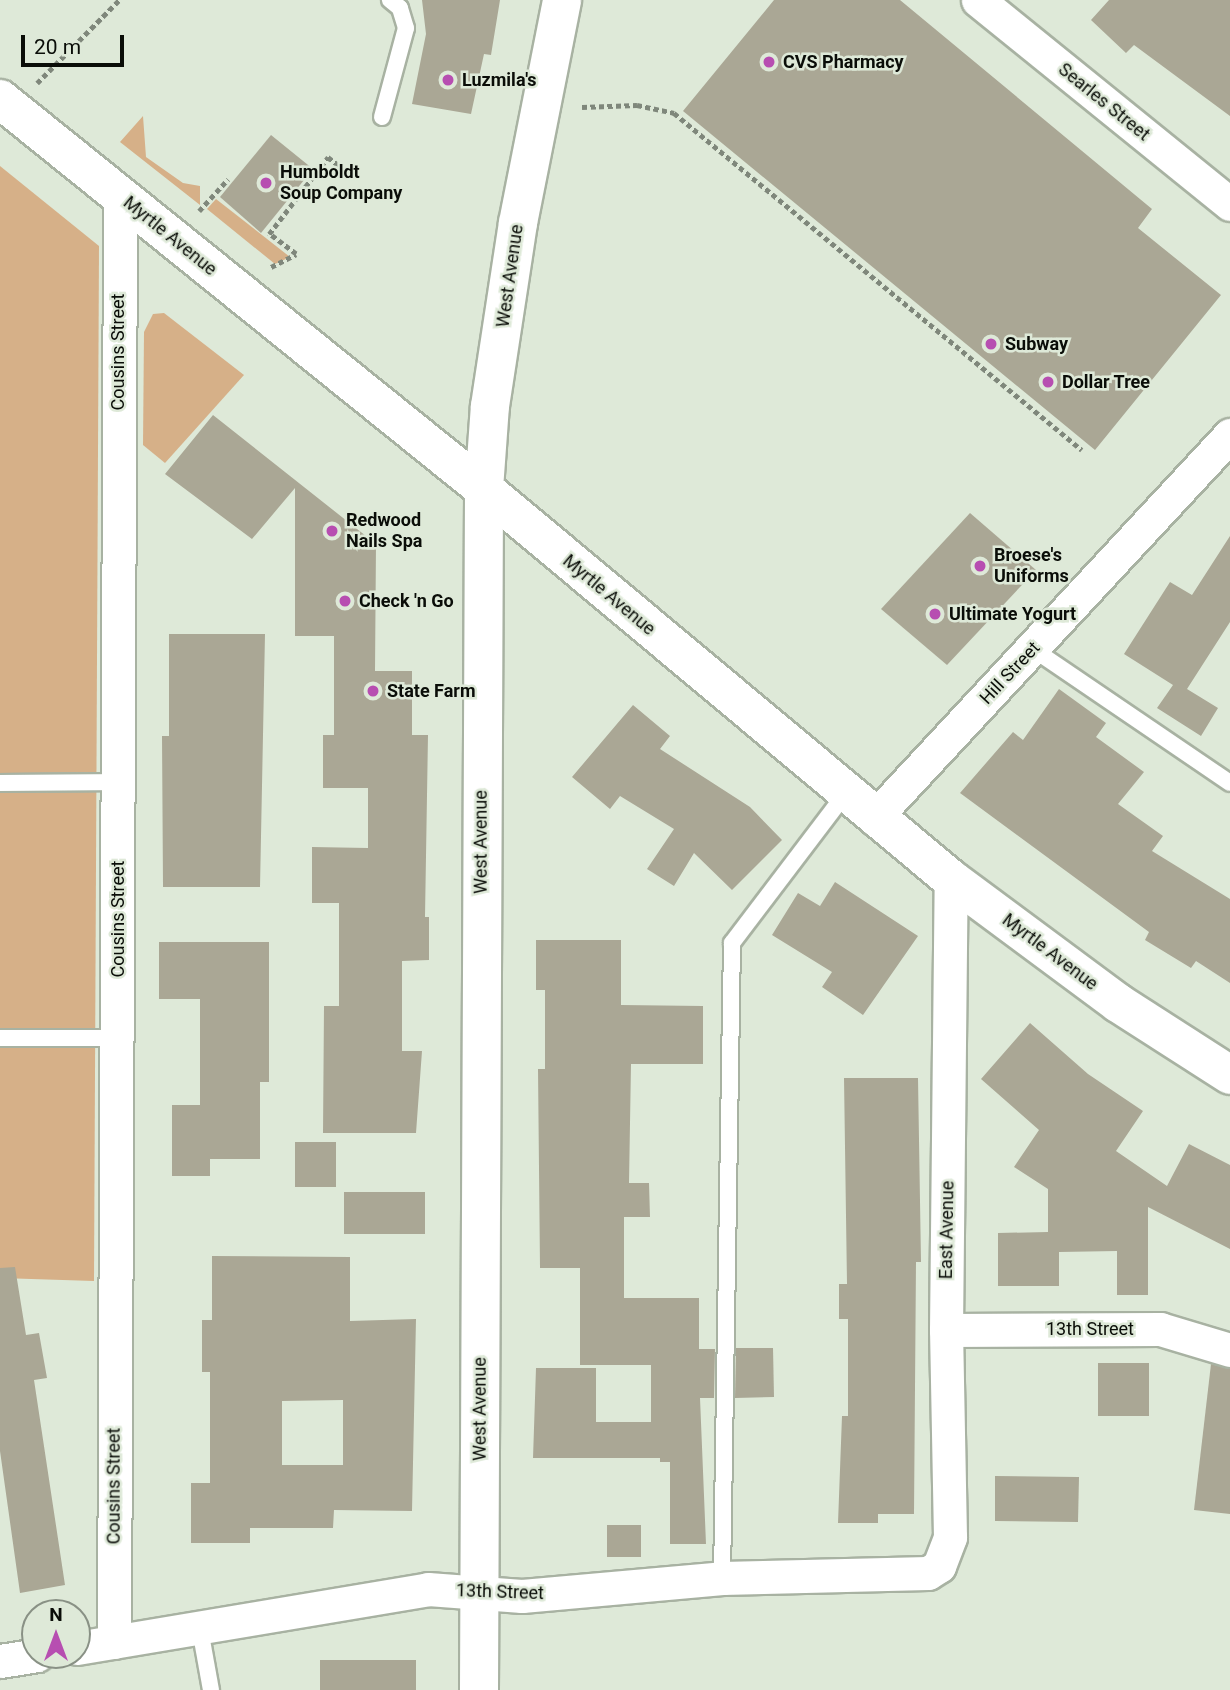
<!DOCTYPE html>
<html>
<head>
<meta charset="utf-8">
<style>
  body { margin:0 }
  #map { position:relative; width:1230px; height:1690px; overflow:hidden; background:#dee9d8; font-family:Roboto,sans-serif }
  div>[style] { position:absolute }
  .green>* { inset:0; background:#d6b088 }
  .building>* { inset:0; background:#aaa795 }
  .path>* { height:4.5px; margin-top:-2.25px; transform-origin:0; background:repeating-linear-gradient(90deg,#7f877b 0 5px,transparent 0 8.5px) }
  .roads { filter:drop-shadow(2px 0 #a8b2a2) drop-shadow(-2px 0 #a8b2a2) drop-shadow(0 2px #a8b2a2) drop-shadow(0 -2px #a8b2a2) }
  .lane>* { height:16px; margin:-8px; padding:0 8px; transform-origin:8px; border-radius:8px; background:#fff }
  .street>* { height:33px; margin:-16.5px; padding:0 16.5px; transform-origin:16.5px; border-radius:16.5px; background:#fff }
  .secondary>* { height:38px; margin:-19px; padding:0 19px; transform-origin:19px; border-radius:19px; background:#fff }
  .dots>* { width:19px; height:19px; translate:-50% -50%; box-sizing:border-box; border:4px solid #dee9d8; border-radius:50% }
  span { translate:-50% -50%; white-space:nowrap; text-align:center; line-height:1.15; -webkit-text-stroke:5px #dee9d8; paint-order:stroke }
  .poi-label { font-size:18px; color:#0a0d08; font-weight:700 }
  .left { translate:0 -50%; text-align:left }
  .street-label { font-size:18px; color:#0a0d08 }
  .north { position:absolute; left:21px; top:1599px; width:70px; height:70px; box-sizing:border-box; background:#dee9d8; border:2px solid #899185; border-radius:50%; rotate:0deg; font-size:19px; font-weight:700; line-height:28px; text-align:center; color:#0a0d08 }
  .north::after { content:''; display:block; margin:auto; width:24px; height:32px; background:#b74eb1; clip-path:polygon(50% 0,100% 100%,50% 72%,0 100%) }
  .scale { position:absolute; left:21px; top:35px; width:103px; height:32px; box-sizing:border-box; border:4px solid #0a0d08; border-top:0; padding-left:9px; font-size:21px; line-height:24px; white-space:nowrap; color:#0a0d08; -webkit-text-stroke:5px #dee9d8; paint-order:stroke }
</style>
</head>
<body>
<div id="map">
  <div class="green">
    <i style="clip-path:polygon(143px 116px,146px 157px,183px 183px,200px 186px,200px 205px,120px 142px)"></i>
    <i style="clip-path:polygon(0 166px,99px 246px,94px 1281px,0 1278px)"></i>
    <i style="clip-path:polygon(216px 199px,290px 257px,275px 264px,207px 209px)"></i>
    <i style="clip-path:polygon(164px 313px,244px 375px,165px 463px,143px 445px,144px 332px,153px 314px)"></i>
  </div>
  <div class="building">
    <i style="clip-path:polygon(422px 0,500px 0,491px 55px,484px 54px,471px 114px,412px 104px,426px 34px)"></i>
    <i style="clip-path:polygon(774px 0,900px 0,1152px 209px,1138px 228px,1221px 295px,1095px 450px,683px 111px)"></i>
    <i style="clip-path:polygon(1109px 0,1230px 0,1230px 116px,1134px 45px,1126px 53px,1091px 20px)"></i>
    <i style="clip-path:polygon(271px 135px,313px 169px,261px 233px,220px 197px)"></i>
    <i style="clip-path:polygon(213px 415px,376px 544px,375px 671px,412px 671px,412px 735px,428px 735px,425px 917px,429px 917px,429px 960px,402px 961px,402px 1051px,422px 1051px,416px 1133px,323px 1133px,324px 1006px,339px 1006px,339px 903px,312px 903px,312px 847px,368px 848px,368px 788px,323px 788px,323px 735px,334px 735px,334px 636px,295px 636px,295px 488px,252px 539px,165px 474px)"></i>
    <i style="clip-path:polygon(970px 513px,1036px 570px,947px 665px,881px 609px)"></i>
    <i style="clip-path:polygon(1230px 536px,1230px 622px,1187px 689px,1218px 708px,1201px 736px,1157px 708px,1173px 685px,1124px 654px,1170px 582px,1192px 595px)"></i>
    <i style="clip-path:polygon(169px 634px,265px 634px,260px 887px,163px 887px,162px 736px,169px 736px)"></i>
    <i style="clip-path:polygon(1059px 689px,1106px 723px,1096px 737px,1144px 772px,1118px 804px,1163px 836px,1152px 851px,1230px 899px,1230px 983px,1196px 961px,1191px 968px,1145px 940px,1149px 932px,960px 793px,1013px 732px,1023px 740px)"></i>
    <i style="clip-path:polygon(633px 705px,670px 736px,660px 749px,750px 807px,782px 840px,732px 890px,694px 853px,674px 886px,647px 869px,674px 829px,620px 796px,610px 809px,572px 777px)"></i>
    <i style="clip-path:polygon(835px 882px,918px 936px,863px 1015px,822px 987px,832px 972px,772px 935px,798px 893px,820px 906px)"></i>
    <i style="clip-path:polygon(536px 940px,621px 940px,621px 1005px,703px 1006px,703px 1064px,631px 1064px,629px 1183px,649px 1183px,650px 1217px,624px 1217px,624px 1298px,699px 1298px,699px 1349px,715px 1349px,714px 1398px,700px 1398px,706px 1544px,670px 1544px,670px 1462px,660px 1462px,660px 1458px,533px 1458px,536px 1368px,596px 1368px,596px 1422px,651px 1422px,651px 1365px,580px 1365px,580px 1268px,540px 1268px,538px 1069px,545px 1069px,545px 990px,536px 990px)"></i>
    <i style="clip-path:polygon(159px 942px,269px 942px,269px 1082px,260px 1082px,260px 1159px,210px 1159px,210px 1176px,172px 1176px,172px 1105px,200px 1105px,200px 999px,159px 999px)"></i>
    <i style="clip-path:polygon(1030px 1023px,1088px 1074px,1143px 1111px,1116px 1151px,1167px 1186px,1189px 1144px,1230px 1165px,1230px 1249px,1148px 1207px,1148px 1295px,1117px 1295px,1117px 1251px,1059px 1252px,1059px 1286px,998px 1286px,998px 1233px,1048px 1232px,1048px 1189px,1014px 1167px,1039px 1130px,981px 1079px)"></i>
    <i style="clip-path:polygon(844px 1078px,918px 1078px,921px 1262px,916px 1262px,914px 1514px,878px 1514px,878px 1523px,838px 1523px,842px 1416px,848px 1416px,848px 1319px,839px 1319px,839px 1284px,847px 1284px)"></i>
    <i style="clip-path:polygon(295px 1142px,336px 1142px,336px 1187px,295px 1187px)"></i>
    <i style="clip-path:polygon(344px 1192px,425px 1192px,425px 1234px,344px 1234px)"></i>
    <i style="clip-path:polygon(evenodd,212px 1256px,350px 1257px,350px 1321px,416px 1319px,412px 1511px,334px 1510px,333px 1528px,250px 1528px,250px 1543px,191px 1543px,191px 1483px,210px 1483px,210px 1372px,202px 1372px,202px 1320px,212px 1320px,212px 1256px,343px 1400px,343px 1465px,282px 1465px,282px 1401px,343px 1400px)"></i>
    <i style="clip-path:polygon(15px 1267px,26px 1335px,39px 1333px,47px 1378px,34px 1380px,65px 1585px,20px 1593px,0 1451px,0 1268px)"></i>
    <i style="clip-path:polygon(736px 1348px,773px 1348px,774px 1397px,735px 1398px)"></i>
    <i style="clip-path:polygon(1098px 1363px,1149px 1363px,1149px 1416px,1098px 1416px)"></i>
    <i style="clip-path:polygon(1211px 1364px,1230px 1369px,1230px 1514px,1194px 1510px)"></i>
    <i style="clip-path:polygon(995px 1476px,1079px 1477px,1078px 1522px,995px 1521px)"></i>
    <i style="clip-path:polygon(607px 1525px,641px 1525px,641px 1557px,607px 1557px)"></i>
    <i style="clip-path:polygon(320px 1660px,416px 1660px,416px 1690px,320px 1690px)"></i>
  </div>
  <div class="path">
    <i style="left:37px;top:83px;width:117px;rotate:-45.3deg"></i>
    <i style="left:582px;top:107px;width:55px;rotate:-2.1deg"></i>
    <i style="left:637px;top:105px;width:38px;rotate:12deg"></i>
    <i style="left:674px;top:113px;width:529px;rotate:39.56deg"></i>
    <i style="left:199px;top:211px;width:43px;rotate:-47.8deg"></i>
    <i style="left:271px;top:267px;width:28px;rotate:-27deg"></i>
    <i style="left:296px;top:254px;width:34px;rotate:-143deg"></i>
    <i style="left:269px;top:234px;width:97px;rotate:-52.5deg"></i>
    <i style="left:328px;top:157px;width:24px;rotate:38deg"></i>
  </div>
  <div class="roads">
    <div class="lane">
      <i style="left:382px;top:117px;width:92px;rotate:-74.9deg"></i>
      <i style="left:406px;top:28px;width:21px;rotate:-107deg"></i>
      <i style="left:400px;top:8px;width:13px;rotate:-141deg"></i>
      <i style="left:1033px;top:649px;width:238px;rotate:34.2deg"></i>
      <i style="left:0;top:783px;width:118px;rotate:-0.5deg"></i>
      <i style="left:0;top:1038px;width:118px"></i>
      <i style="left:722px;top:1578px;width:635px;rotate:-89.1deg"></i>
      <i style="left:732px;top:943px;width:187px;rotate:-52.8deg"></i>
      <i style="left:200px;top:1629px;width:62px;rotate:79.8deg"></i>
    </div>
    <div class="street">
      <i style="left:978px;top:0;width:324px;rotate:39deg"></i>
      <i style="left:874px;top:818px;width:523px;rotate:-47.09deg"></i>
      <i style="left:946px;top:1330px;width:214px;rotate:-0.3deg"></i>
      <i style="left:1160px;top:1329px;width:73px;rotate:16.7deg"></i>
      <i style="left:114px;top:1642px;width:1446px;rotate:-89.76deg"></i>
      <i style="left:77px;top:1648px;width:356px;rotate:-9.5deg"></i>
      <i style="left:428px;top:1589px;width:94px;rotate:4.3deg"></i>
      <i style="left:522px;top:1596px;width:201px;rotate:-5.1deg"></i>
      <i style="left:722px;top:1578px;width:206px;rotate:-1.4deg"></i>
      <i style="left:928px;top:1573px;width:13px;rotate:-32deg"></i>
      <i style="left:939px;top:1566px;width:31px;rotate:-69deg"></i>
      <i style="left:950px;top:1537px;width:207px;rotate:-91.1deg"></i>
      <i style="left:946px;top:1330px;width:451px;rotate:-89.4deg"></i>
      <i style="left:0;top:1661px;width:37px;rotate:-9deg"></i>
    </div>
    <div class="secondary">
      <i style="left:0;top:99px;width:622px;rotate:38.86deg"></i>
      <i style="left:484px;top:489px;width:608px;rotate:39.87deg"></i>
      <i style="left:951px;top:879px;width:208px;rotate:36.6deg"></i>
      <i style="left:1118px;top:1003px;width:133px;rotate:32.7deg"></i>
      <i style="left:479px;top:1690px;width:1201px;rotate:-89.76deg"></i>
      <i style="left:484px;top:489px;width:83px;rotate:-85.9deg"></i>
      <i style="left:490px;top:406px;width:185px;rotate:-81.3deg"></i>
      <i style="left:518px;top:223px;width:227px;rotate:-78.8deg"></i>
    </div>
  </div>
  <div class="dots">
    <i style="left:769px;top:62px;background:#b74eb1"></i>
    <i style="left:448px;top:80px;background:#b74eb1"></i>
    <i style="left:266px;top:183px;background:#b74eb1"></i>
    <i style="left:991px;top:344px;background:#b74eb1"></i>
    <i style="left:1048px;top:382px;background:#b74eb1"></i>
    <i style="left:332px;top:531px;background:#b74eb1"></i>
    <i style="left:980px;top:566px;background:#b74eb1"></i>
    <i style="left:345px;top:601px;background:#b74eb1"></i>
    <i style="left:935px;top:614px;background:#b74eb1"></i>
    <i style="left:373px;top:691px;background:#b74eb1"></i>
  </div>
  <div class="poi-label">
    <span class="left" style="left:783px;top:62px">CVS Pharmacy</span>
    <span class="left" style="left:462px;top:80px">Luzmila's</span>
    <span class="left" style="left:280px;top:183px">Humboldt<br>Soup Company</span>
    <span class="left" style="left:1005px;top:344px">Subway</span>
    <span class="left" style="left:1062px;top:382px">Dollar Tree</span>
    <span class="left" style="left:346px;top:531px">Redwood<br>Nails Spa</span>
    <span class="left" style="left:994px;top:566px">Broese's<br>Uniforms</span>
    <span class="left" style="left:359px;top:601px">Check 'n Go</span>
    <span class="left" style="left:949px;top:614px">Ultimate Yogurt</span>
    <span class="left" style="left:387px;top:691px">State Farm</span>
  </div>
  <div class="street-label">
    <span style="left:1104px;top:102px;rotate:39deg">Searles Street</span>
    <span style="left:170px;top:236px;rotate:39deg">Myrtle Avenue</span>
    <span style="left:510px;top:276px;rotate:-82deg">West Avenue</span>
    <span style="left:118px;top:352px;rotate:-90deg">Cousins Street</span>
    <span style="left:609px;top:595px;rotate:40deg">Myrtle Avenue</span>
    <span style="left:1010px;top:673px;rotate:-47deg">Hill Street</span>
    <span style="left:481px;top:842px;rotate:-90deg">West Avenue</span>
    <span style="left:118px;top:919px;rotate:-90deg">Cousins Street</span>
    <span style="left:1050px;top:952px;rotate:37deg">Myrtle Avenue</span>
    <span style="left:947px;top:1230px;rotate:-89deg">East Avenue</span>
    <span style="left:1090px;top:1329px">13th Street</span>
    <span style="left:480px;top:1409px;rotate:-90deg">West Avenue</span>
    <span style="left:114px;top:1486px;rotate:-90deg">Cousins Street</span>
    <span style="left:500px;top:1592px;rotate:2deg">13th Street</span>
  </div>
  <div class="north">N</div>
  <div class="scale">20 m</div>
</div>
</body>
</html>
